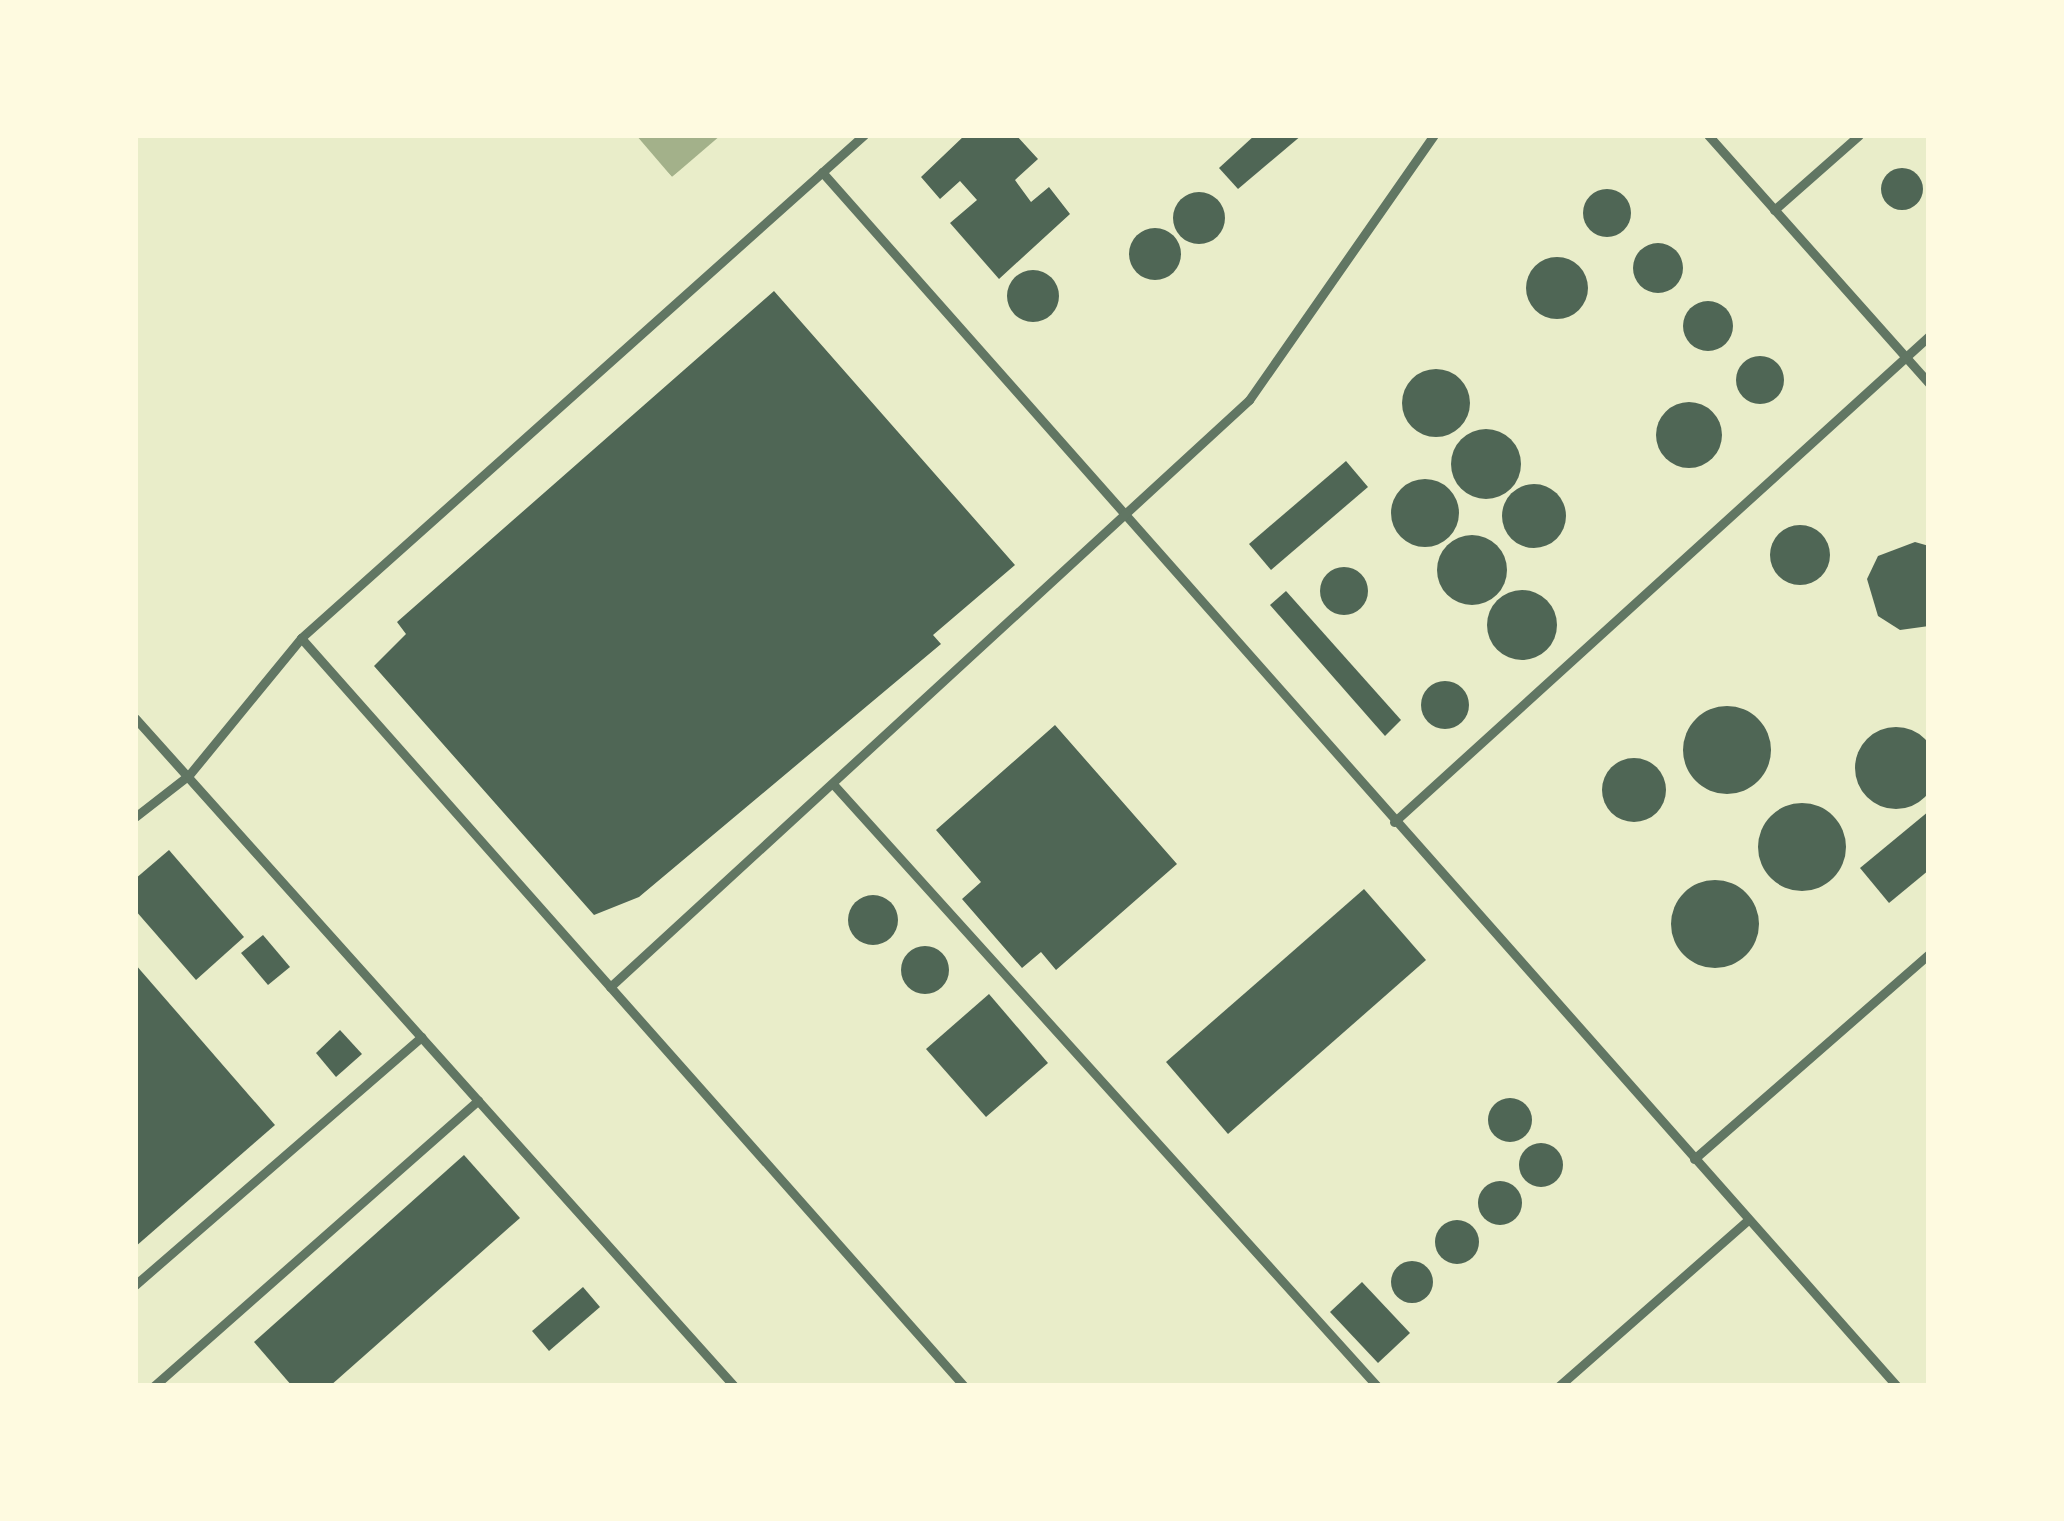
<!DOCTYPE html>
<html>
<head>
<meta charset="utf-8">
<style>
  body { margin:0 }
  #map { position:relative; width:2064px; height:1521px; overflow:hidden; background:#e9edc9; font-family:"Open Sans",sans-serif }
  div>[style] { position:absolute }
  .water>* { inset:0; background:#a3b18a }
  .pier>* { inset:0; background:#e9edc9 }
  .building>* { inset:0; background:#4f6655 }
  .round { border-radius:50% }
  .service>* { height:9px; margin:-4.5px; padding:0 4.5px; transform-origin:4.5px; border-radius:4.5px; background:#617663 }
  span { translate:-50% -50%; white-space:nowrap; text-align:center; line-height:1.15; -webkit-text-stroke:12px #fefae0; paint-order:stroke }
  .frame { position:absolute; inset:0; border:138px solid #fefae0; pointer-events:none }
</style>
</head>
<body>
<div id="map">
  <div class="water">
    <i style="clip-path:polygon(636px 135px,721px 135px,672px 177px)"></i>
  </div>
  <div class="pier">
    <i style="clip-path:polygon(630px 135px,672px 177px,727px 135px,672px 183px)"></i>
  </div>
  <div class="building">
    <i style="clip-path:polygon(965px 135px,1016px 135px,1038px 159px,1015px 180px,1031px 202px,1049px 187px,1070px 214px,999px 279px,950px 223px,977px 200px,960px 181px,940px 199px,921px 177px)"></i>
    <i style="clip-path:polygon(1255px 135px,1302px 135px,1238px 189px,1219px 168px)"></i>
    <i class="round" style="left:1881px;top:168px;width:42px;height:42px"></i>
    <i class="round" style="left:1583px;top:189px;width:48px;height:48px"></i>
    <i class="round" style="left:1173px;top:192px;width:52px;height:52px"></i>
    <i class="round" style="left:1129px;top:228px;width:52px;height:52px"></i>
    <i class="round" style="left:1633px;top:243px;width:50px;height:50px"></i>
    <i class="round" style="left:1526px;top:257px;width:62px;height:62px"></i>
    <i class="round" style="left:1007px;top:270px;width:52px;height:52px"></i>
    <i style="clip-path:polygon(774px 291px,1015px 565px,933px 635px,941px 644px,639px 897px,594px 915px,374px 666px,406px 634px,397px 622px)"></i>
    <i class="round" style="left:1683px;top:301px;width:50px;height:50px"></i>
    <i class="round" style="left:1736px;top:356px;width:48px;height:48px"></i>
    <i class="round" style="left:1402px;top:369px;width:68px;height:68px"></i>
    <i class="round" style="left:1656px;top:402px;width:66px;height:66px"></i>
    <i class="round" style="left:1451px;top:429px;width:70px;height:70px"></i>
    <i style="clip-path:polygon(1346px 461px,1368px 487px,1271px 570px,1249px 544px)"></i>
    <i class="round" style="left:1391px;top:479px;width:68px;height:68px"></i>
    <i class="round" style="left:1502px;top:484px;width:64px;height:64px"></i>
    <i class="round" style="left:1770px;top:525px;width:60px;height:60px"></i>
    <i class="round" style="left:1437px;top:535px;width:70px;height:70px"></i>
    <i style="clip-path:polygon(1915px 542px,1929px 546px,1929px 626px,1900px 630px,1878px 616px,1867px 579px,1878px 556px)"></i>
    <i class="round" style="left:1320px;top:567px;width:48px;height:48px"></i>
    <i class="round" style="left:1487px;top:590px;width:70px;height:70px"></i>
    <i style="clip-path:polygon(1286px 591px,1401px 720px,1385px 736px,1270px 605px)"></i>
    <i class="round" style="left:1421px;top:681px;width:48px;height:48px"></i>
    <i class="round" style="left:1683px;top:706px;width:88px;height:88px"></i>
    <i style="clip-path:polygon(1055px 725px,1177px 864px,1056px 970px,1041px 952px,1022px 968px,962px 899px,981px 882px,936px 830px)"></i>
    <i class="round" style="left:1855px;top:727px;width:82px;height:82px"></i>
    <i class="round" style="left:1602px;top:758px;width:64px;height:64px"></i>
    <i class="round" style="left:1758px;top:803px;width:88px;height:88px"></i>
    <i style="clip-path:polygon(1929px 811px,1929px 870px,1889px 903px,1860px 868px)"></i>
    <i style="clip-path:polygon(169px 850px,244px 937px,196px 980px,135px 910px,135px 879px)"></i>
    <i class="round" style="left:1671px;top:880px;width:88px;height:88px"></i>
    <i style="clip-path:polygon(1364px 889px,1426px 960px,1228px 1134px,1166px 1062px)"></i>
    <i class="round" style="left:848px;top:895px;width:50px;height:50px"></i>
    <i style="clip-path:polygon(263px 935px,290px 967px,268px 985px,241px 953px)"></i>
    <i class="round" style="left:901px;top:946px;width:48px;height:48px"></i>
    <i style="clip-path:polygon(135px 964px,275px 1125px,135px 1247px)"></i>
    <i style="clip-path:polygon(989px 994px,1048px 1063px,986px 1117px,926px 1049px)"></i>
    <i style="clip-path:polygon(340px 1030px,362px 1054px,336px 1077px,316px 1053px)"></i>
    <i class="round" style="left:1488px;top:1098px;width:44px;height:44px"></i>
    <i class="round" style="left:1519px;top:1143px;width:44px;height:44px"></i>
    <i style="clip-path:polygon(464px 1155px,520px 1218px,330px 1386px,292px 1386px,254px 1342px)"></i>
    <i class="round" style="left:1478px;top:1181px;width:44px;height:44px"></i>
    <i class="round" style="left:1435px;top:1220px;width:44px;height:44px"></i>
    <i class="round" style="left:1391px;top:1261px;width:42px;height:42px"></i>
    <i style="clip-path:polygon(1362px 1282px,1410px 1333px,1378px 1363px,1330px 1312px)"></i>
    <i style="clip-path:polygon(583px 1287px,600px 1307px,549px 1351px,532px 1331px)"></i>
  </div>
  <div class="service">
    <i style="left:1708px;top:135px;width:332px;rotate:48.3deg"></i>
    <i style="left:822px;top:172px;width:1622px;rotate:48.48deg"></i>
    <i style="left:1774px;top:210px;width:113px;rotate:-41.4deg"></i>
    <i style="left:301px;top:638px;width:1000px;rotate:48.45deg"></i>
    <i style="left:135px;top:718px;width:897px;rotate:48.12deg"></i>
    <i style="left:833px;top:784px;width:811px;rotate:47.9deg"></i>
    <i style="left:135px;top:817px;width:68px;rotate:-37.9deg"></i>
    <i style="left:189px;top:775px;width:177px;rotate:-50.7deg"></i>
    <i style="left:301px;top:638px;width:755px;rotate:-41.78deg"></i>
    <i style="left:1394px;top:822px;width:723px;rotate:-42.25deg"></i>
    <i style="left:610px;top:987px;width:868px;rotate:-42.57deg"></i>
    <i style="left:1249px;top:400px;width:323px;rotate:-55.1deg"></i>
    <i style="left:1694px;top:1159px;width:312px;rotate:-41.1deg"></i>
    <i style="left:135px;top:1285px;width:379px;rotate:-40.9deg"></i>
    <i style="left:154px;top:1386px;width:432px;rotate:-41.4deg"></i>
    <i style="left:1559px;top:1386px;width:252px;rotate:-41.3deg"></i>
  </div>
  <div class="frame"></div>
</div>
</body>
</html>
